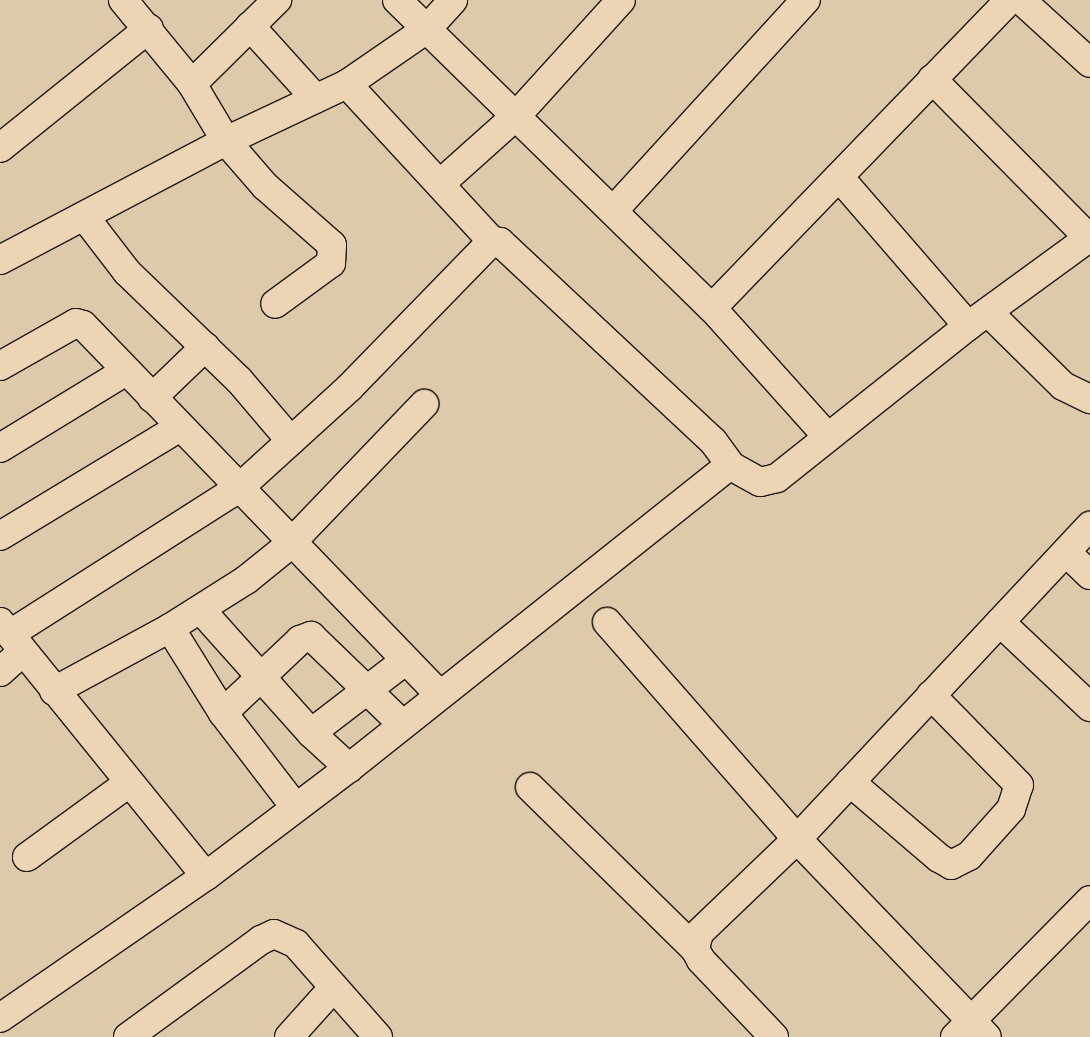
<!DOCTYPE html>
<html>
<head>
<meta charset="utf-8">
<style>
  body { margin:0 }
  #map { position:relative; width:1090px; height:1037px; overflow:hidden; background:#dfc9ab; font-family:Itim,sans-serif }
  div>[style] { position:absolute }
  .roads { filter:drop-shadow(1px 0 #1c1c1c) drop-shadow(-1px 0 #1c1c1c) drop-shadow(0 1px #1c1c1c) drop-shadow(0 -1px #1c1c1c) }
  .minor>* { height:28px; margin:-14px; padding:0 14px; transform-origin:14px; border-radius:14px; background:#ecd4b4 }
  span { translate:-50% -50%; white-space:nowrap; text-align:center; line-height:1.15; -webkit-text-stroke:4.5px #ecd4b4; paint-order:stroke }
</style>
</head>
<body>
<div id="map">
  <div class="roads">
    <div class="minor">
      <i style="left:123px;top:0;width:109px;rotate:50.6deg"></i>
      <i style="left:192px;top:84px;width:66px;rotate:59.2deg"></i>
      <i style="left:226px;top:141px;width:60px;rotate:49.1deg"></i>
      <i style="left:265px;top:186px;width:89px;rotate:41.4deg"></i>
      <i style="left:332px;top:245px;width:18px;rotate:93deg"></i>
      <i style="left:331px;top:263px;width:69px;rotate:143.8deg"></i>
      <i style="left:397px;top:0;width:441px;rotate:44.4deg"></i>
      <i style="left:712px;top:308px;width:172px;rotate:48.1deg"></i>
      <i style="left:1021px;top:0;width:93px;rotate:42.4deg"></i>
      <i style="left:250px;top:26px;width:98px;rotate:47.9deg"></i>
      <i style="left:932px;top:79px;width:223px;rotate:45.4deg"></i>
      <i style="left:192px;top:84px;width:120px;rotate:-44.7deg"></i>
      <i style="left:347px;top:84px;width:214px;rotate:47.3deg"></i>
      <i style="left:492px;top:241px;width:8px;rotate:7deg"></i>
      <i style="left:500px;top:242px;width:291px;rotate:43.1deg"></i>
      <i style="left:713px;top:441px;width:31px;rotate:54deg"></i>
      <i style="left:0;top:148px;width:191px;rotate:-38.8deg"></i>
      <i style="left:839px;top:177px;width:197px;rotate:49.1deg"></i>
      <i style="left:441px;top:183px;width:101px;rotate:-41.8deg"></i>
      <i style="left:516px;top:116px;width:156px;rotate:-47.8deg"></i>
      <i style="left:613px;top:211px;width:286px;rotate:-47.6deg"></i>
      <i style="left:84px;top:216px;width:71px;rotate:52.5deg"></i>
      <i style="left:127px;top:272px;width:156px;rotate:44deg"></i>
      <i style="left:239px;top:380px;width:80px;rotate:49.6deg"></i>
      <i style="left:0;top:260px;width:255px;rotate:-27.8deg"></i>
      <i style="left:226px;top:141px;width:134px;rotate:-25.2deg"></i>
      <i style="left:347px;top:84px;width:97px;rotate:-34.5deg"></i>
      <i style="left:427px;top:29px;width:39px;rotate:-48deg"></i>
      <i style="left:712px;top:308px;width:428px;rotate:-46deg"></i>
      <i style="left:988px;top:312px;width:105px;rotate:44.6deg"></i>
      <i style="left:1063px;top:386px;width:30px;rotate:26deg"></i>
      <i style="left:0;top:366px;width:87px;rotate:-29.5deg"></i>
      <i style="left:76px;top:323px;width:7px;rotate:16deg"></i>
      <i style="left:83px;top:325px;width:513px;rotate:46.03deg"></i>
      <i style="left:152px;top:398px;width:74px;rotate:-43.9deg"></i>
      <i style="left:0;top:448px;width:148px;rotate:-31.4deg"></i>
      <i style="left:0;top:536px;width:210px;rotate:-31.2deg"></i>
      <i style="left:1066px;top:552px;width:33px;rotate:44deg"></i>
      <i style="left:201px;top:610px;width:165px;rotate:48.2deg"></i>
      <i style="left:311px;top:733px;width:52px;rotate:42.6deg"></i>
      <i style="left:0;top:622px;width:327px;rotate:51deg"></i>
      <i style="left:607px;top:622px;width:288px;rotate:48.8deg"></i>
      <i style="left:797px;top:839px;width:274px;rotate:46.2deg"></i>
      <i style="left:1000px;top:622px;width:124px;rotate:43.4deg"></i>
      <i style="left:170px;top:628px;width:100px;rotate:58.1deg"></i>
      <i style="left:223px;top:713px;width:118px;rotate:52.5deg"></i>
      <i style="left:10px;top:634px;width:270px;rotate:-32.5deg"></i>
      <i style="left:238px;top:489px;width:151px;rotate:-42.3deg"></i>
      <i style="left:350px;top:387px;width:204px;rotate:-45.8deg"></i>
      <i style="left:0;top:672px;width:31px;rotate:-42deg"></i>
      <i style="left:54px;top:691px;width:132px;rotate:-28.5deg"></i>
      <i style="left:170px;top:628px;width:90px;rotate:-32.3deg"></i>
      <i style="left:246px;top:580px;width:54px;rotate:-39deg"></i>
      <i style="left:288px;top:546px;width:197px;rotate:-46.2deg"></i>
      <i style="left:223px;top:713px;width:106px;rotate:-43.5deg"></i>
      <i style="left:300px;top:640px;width:12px;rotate:-20deg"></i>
      <i style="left:311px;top:636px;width:127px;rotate:44deg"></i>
      <i style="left:311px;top:733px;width:118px;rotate:-37.5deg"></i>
      <i style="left:850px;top:782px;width:117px;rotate:40.5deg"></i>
      <i style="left:939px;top:858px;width:14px;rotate:30deg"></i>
      <i style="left:951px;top:865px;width:20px;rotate:-27deg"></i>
      <i style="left:969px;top:856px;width:63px;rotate:-48.2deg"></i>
      <i style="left:1011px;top:809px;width:25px;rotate:-72deg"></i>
      <i style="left:1019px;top:785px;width:126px;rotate:-134.4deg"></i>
      <i style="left:530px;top:787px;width:231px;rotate:44.5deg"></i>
      <i style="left:27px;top:857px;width:126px;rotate:-36deg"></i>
      <i style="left:0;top:1018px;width:250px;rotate:-34.6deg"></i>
      <i style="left:206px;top:876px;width:179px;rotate:-37.1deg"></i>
      <i style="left:349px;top:768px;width:478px;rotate:-38.5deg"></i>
      <i style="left:723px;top:470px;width:9px;rotate:-27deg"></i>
      <i style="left:731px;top:466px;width:33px;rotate:29deg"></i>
      <i style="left:760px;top:482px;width:17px;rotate:-13deg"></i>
      <i style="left:777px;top:478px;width:244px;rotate:-38.5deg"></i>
      <i style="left:968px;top:326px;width:151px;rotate:-36.1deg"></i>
      <i style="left:128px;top:1037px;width:165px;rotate:-36.1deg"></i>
      <i style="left:261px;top:940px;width:14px;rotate:-25deg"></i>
      <i style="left:274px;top:934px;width:24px;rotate:24deg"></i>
      <i style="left:296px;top:944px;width:124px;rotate:48.6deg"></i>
      <i style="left:289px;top:1037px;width:67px;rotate:-48deg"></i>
      <i style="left:774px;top:1037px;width:106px;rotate:-133.5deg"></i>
      <i style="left:701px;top:960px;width:13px;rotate:-119deg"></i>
      <i style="left:695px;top:949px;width:16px;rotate:-76deg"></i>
      <i style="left:699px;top:933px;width:136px;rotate:-43.8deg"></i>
      <i style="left:797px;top:839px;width:429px;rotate:-46.9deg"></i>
      <i style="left:955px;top:1037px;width:192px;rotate:-45.4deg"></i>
    </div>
  </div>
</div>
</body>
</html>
